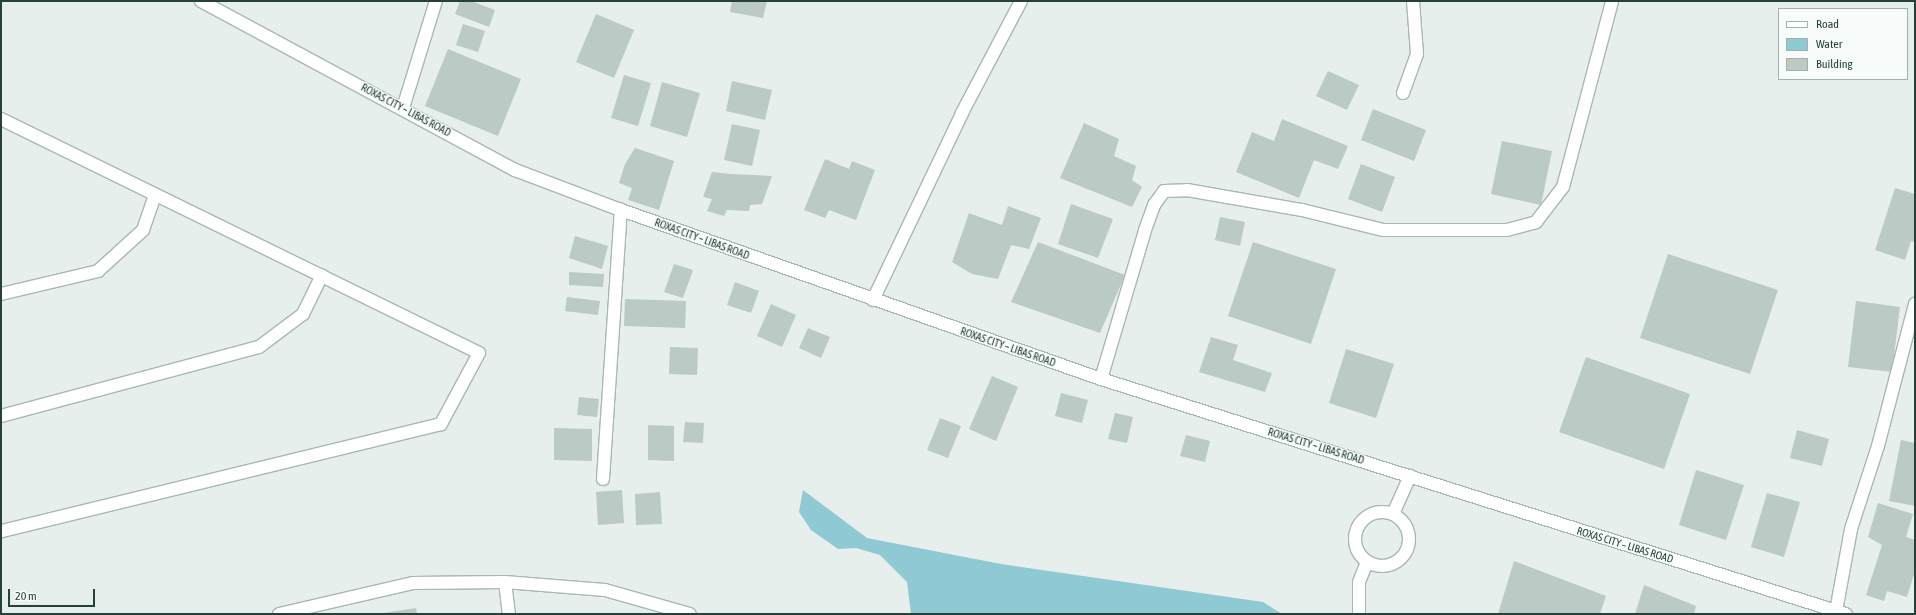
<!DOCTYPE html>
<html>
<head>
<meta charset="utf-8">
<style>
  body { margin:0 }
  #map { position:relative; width:1916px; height:615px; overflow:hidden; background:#e6efeb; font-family:"Asap Condensed",sans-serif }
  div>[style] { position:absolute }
  .water>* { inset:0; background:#8ec9d4 }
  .building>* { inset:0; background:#bbcac4 }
  .roads { filter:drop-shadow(1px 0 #a8b8b2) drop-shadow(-1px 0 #a8b8b2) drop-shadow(0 1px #a8b8b2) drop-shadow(0 -1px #a8b8b2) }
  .street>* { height:12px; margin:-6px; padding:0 6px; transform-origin:6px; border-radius:6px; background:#fff }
  .street>.ring { margin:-6px; padding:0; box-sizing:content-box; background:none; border:12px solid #fff; border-radius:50% }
  .secondary>* { height:12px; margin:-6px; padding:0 6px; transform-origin:6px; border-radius:6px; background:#fff }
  span { translate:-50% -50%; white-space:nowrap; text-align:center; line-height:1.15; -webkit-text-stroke:3px #f7fbf9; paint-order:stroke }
  .street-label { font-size:11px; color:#24423a }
  .frame { position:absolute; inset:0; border:2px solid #24423a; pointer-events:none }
  .legend { position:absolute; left:1778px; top:8px; width:130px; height:72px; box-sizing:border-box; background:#f7fbf9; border:1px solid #a3b1ad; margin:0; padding:5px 7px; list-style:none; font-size:12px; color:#24423a }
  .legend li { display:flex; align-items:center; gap:8px; height:20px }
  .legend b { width:20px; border:1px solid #a3b1ad }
  .scale { position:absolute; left:8px; top:589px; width:87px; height:18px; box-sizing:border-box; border:2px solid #24423a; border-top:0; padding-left:5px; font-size:12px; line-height:14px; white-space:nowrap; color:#24423a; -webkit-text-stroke:3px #f7fbf9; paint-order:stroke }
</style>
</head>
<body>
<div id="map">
  <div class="water">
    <i style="clip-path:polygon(803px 490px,867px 538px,1001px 564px,1263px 602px,1282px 614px,911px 614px,907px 582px,880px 555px,856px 548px,838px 549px,811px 530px,799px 512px)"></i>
  </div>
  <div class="building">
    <i style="clip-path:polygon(460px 1px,471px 1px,495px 10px,489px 27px,455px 14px)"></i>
    <i style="clip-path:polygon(732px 1px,767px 1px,763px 18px,730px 12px)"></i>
    <i style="clip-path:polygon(596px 14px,634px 30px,614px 78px,576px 62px)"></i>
    <i style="clip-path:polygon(463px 24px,485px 31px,478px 52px,456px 45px)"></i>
    <i style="clip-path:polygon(448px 49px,521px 79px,498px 136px,425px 106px)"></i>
    <i style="clip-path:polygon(1328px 71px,1359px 85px,1347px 110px,1316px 96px)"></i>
    <i style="clip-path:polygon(624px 75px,651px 83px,638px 126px,611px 118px)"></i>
    <i style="clip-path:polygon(732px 81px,772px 90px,765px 120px,726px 111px)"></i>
    <i style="clip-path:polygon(662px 82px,700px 93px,687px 137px,650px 126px)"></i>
    <i style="clip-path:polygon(1373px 109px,1426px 130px,1414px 161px,1361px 140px)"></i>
    <i style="clip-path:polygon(1282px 119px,1348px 146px,1338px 169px,1314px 160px,1299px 198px,1236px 172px,1252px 132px,1274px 141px)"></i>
    <i style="clip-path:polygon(1084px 123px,1119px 139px,1114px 156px,1136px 166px,1132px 180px,1142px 187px,1132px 207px,1060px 178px)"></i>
    <i style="clip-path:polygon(732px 124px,760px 130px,752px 166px,724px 160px)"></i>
    <i style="clip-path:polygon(1502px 141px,1552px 151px,1541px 205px,1491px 194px)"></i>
    <i style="clip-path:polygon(635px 148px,674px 161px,659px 210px,628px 200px,632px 188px,619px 183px,625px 164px)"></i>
    <i style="clip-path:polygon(825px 159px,849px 169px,852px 161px,875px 170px,856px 220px,829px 210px,825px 218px,804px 210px)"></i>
    <i style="clip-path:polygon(1361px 164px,1395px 177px,1382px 212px,1348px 199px)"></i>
    <i style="clip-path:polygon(712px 172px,731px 174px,772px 176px,762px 204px,750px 205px,749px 211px,727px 210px,724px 216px,707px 211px,712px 199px,703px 197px)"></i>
    <i style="clip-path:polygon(1895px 188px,1915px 194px,1915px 242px,1911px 241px,1905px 260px,1875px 250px)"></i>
    <i style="clip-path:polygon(1071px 204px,1113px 219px,1098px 258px,1058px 244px)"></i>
    <i style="clip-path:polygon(1008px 206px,1041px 218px,1029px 249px,1011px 245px,998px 279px,972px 274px,952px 262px,969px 213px,1002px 225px)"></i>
    <i style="clip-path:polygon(1220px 217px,1245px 222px,1240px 246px,1215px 240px)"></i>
    <i style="clip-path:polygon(575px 236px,608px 246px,602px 269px,569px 258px)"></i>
    <i style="clip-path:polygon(1038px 242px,1125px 275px,1100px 333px,1011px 302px)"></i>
    <i style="clip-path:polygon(1253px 242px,1336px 269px,1311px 344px,1228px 316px)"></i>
    <i style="clip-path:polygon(1668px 254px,1778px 290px,1750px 374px,1640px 338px)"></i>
    <i style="clip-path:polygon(674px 264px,693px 270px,683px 298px,664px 292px)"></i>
    <i style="clip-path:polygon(569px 272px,604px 274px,603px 287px,569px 285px)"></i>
    <i style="clip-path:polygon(735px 282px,759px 291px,751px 313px,727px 305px)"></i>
    <i style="clip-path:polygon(567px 297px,600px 301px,598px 315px,565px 311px)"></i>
    <i style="clip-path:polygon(625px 299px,686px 301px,685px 328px,624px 326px)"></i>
    <i style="clip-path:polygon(1856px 301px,1900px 307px,1892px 372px,1848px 367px)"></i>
    <i style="clip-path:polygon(771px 304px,796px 315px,782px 347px,757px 336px)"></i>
    <i style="clip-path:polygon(808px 328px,830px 337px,821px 358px,799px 348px)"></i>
    <i style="clip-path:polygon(1211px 337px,1238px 345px,1233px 360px,1272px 373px,1265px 392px,1199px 372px)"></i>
    <i style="clip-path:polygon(670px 347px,698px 348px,697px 375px,669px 374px)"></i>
    <i style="clip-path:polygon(1346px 349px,1394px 364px,1376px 418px,1329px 403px)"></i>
    <i style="clip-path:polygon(1586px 357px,1690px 394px,1664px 469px,1559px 432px)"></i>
    <i style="clip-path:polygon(992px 376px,1018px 387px,996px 441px,969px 429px)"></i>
    <i style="clip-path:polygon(1061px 393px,1088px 400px,1082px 423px,1055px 416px)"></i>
    <i style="clip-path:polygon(579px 397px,599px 399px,597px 417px,577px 415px)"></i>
    <i style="clip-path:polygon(1115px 413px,1133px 417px,1127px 443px,1108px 439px)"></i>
    <i style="clip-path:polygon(940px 418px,961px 426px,948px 458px,927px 450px)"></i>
    <i style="clip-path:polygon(685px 422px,704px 423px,703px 443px,683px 442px)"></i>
    <i style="clip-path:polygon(648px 425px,674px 426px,674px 461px,648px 460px)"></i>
    <i style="clip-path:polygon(554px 428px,592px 429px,592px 461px,554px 460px)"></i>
    <i style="clip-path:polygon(1797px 430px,1829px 439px,1822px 466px,1790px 458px)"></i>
    <i style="clip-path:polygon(1186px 435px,1210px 441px,1205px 462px,1180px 456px)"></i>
    <i style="clip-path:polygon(1901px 440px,1915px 443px,1915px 506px,1889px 501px)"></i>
    <i style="clip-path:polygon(1696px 470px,1744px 485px,1726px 540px,1679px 525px)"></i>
    <i style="clip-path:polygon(622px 490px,624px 523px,598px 525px,596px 492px)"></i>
    <i style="clip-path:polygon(660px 492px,662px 524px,636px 525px,635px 494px)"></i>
    <i style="clip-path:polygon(1767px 493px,1800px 502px,1784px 557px,1751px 547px)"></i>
    <i style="clip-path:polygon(1878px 503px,1913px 514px,1906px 537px,1915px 540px,1915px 571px,1907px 597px,1887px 591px,1884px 601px,1866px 595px,1882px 545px,1868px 537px)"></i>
    <i style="clip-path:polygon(1514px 561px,1606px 596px,1600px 614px,1498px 614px)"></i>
    <i style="clip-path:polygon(1644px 585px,1696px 606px,1694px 614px,1635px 614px)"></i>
    <i style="clip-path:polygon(416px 608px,417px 614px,383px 614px,383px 613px)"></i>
  </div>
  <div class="roads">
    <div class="street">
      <i style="left:1403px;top:93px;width:41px;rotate:-70.3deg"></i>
      <i style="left:1417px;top:54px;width:53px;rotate:-94.3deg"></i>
      <i style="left:403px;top:108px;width:112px;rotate:-72.9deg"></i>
      <i style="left:1px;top:119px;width:532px;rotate:26.08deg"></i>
      <i style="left:479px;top:353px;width:81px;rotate:118.2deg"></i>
      <i style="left:441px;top:424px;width:453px;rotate:166.3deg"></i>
      <i style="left:1px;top:294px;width:100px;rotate:-13.3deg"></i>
      <i style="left:98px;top:271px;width:61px;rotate:-42.3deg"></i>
      <i style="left:143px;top:230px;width:37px;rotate:-71deg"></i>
      <i style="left:873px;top:300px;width:207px;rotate:-64.5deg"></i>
      <i style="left:962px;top:113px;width:127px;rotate:-62.2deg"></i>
      <i style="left:1101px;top:379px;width:155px;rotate:-73.5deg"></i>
      <i style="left:1145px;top:230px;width:27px;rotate:-70deg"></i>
      <i style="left:1154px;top:205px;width:17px;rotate:-54deg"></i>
      <i style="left:1164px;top:191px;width:23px;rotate:-2deg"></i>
      <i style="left:1187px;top:190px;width:117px;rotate:9.9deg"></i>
      <i style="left:1302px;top:210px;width:83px;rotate:13.9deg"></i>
      <i style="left:1383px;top:230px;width:124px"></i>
      <i style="left:1507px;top:230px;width:30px;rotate:-15deg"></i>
      <i style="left:1536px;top:222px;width:44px;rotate:-52.4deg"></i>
      <i style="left:1563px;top:187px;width:192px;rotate:-75.2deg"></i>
      <i style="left:1px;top:416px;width:267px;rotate:-15deg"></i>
      <i style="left:259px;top:347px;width:55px;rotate:-36.9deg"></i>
      <i style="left:303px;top:314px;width:43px;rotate:-64deg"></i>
      <i style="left:603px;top:479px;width:270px;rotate:-86.2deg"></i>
      <i class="ring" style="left:1355px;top:512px;width:42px;height:42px"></i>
      <i style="left:1393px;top:514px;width:42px;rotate:-65.9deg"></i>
      <i style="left:505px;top:582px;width:32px;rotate:83deg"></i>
      <i style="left:1836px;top:611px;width:83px;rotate:-79.6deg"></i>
      <i style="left:1851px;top:529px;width:87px;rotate:-72deg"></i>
      <i style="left:1878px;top:446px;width:147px;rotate:-75.4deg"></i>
      <i style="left:279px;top:614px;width:138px;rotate:-13deg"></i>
      <i style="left:413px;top:583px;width:92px;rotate:-0.6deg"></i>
      <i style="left:505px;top:582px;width:100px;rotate:4.6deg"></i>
      <i style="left:605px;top:590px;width:88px;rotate:15.8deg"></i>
      <i style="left:1359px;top:614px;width:32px;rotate:-90deg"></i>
      <i style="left:1359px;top:582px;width:22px;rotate:-68deg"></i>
    </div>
    <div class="secondary">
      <i style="left:201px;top:1px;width:357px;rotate:28.3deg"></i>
      <i style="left:515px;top:170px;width:113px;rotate:20.7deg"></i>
      <i style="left:621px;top:210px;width:509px;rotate:19.4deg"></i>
      <i style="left:1101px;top:379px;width:781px;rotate:17.51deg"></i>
    </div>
  </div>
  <div class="street-label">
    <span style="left:406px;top:110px;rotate:28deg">ROXAS CITY – LIBAS ROAD</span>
    <span style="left:702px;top:239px;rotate:20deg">ROXAS CITY – LIBAS ROAD</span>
    <span style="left:1008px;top:347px;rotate:19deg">ROXAS CITY – LIBAS ROAD</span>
    <span style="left:1316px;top:446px;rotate:17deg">ROXAS CITY – LIBAS ROAD</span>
    <span style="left:1625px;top:545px;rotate:17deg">ROXAS CITY – LIBAS ROAD</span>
  </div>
  <div class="frame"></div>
  <ul class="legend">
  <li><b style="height:5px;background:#fff"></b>Road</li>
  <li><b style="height:11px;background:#8ec9d4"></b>Water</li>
  <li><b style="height:11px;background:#bbcac4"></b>Building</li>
  </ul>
  <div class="scale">20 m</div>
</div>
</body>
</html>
